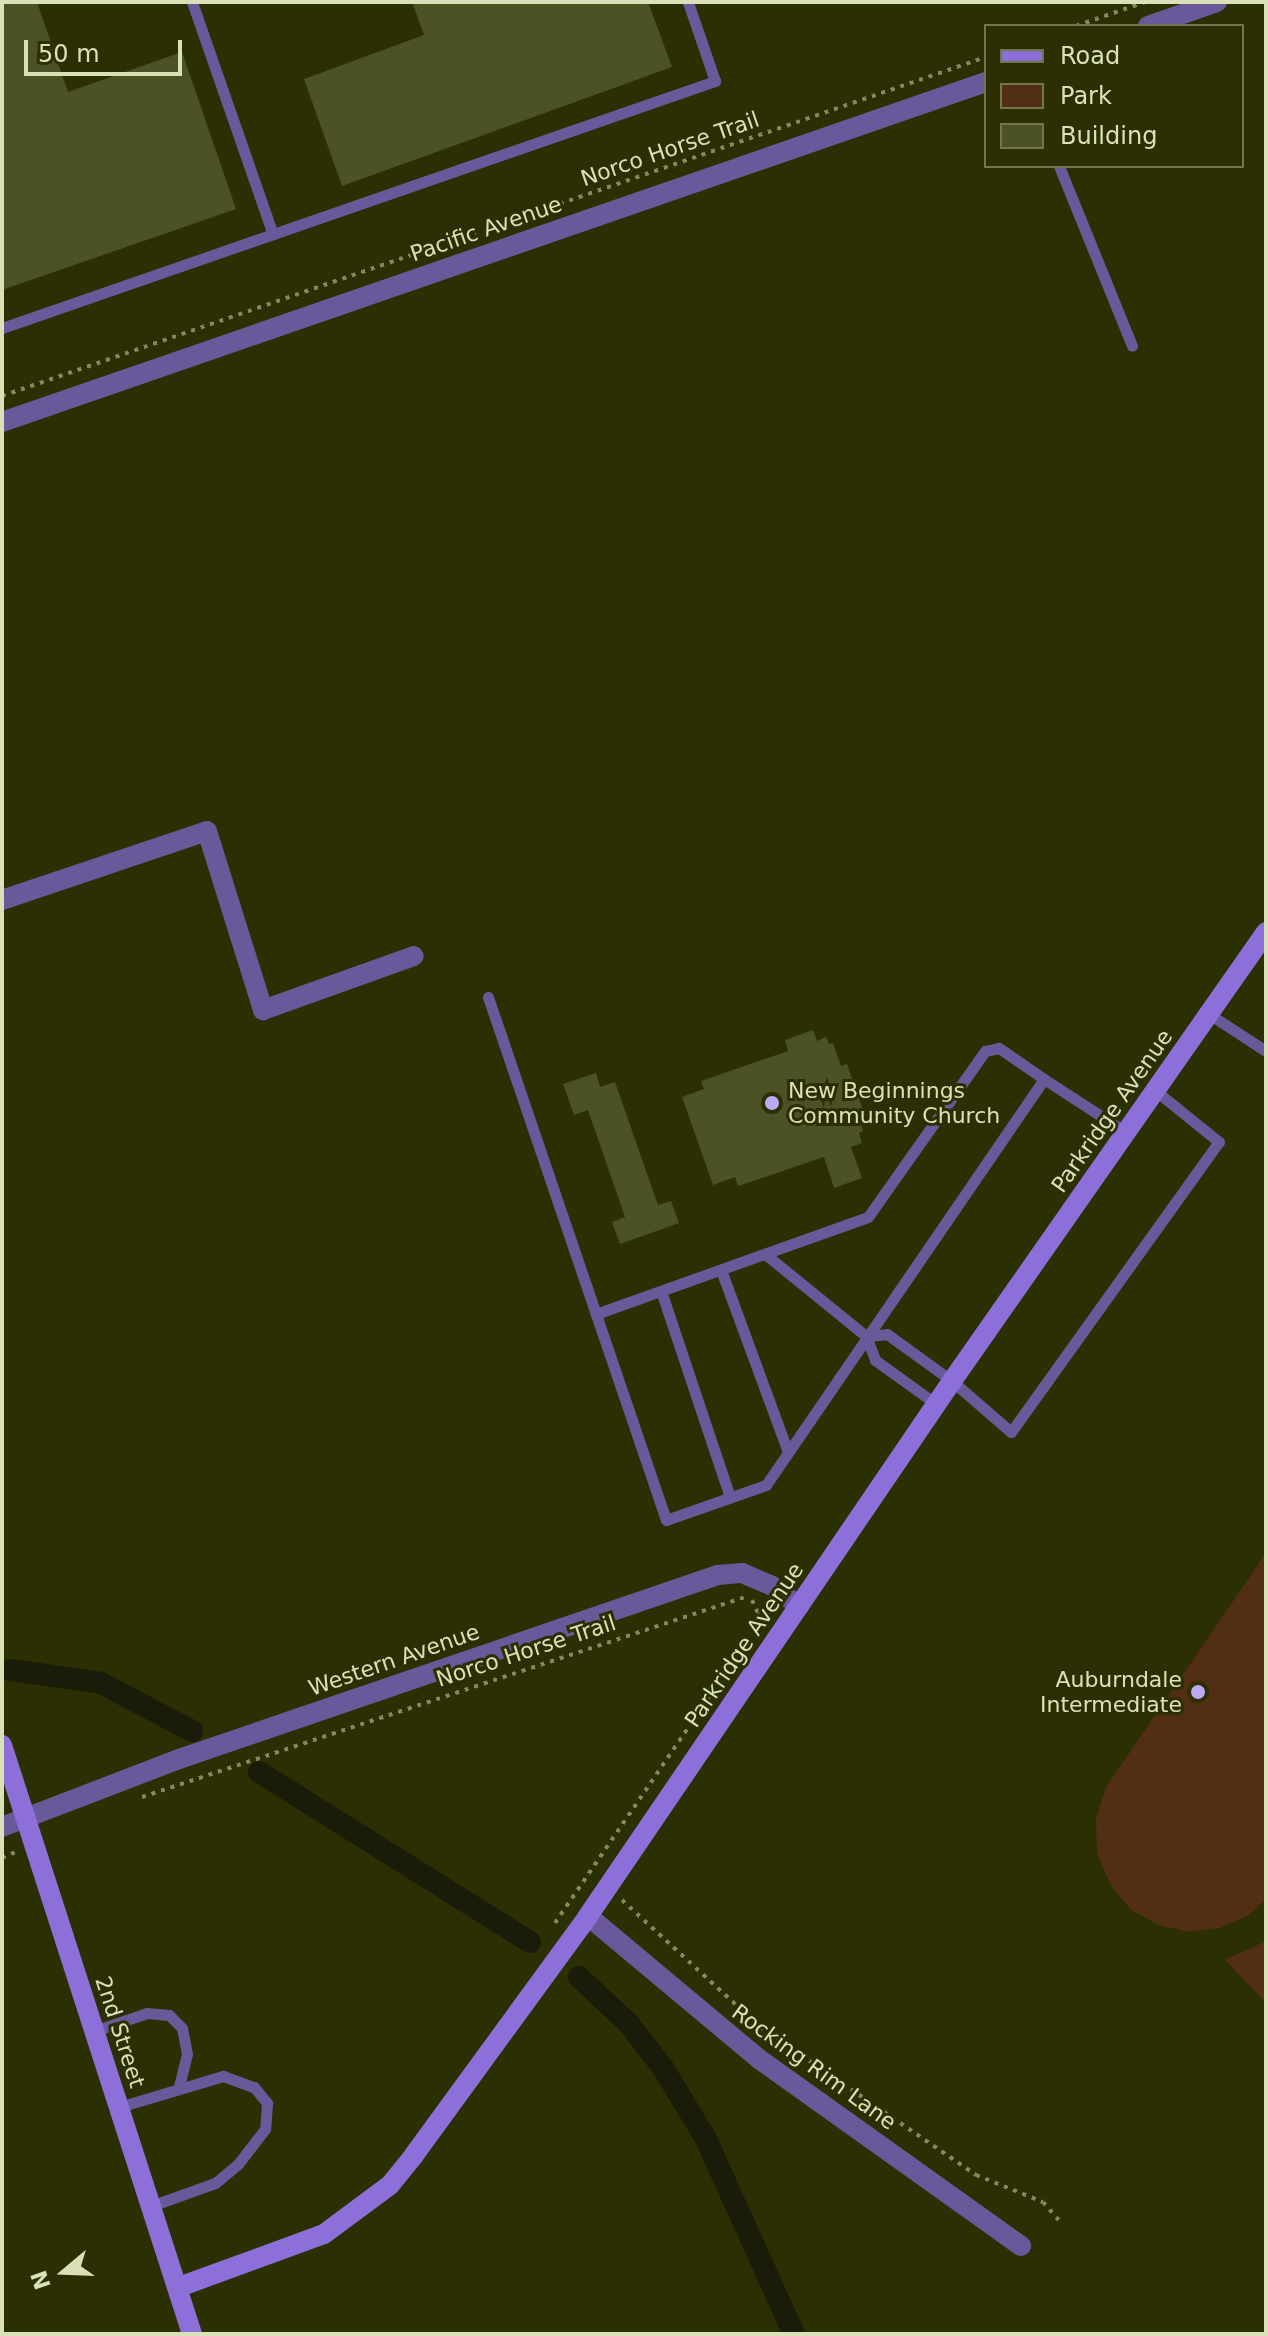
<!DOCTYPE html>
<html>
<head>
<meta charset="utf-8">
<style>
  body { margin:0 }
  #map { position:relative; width:1268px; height:2336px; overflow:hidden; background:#2c2f01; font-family:"DejaVu Sans",sans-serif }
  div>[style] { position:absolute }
  .green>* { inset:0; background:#522e15 }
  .canal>* { height:22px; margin:-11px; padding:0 11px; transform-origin:11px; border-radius:11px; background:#1a1c09 }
  .building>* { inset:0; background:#4d5224 }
  .path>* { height:4px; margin-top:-2px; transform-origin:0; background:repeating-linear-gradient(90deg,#84885d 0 4px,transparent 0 10px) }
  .lane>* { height:11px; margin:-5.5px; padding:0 5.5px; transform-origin:5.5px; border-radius:5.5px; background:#69599a }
  .street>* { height:20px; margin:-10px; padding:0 10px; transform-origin:10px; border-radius:10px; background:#69599a }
  .secondary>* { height:20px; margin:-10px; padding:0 10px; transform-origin:10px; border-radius:10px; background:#8c6fd8 }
  .dots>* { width:22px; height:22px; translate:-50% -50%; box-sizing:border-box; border:4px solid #2c2f01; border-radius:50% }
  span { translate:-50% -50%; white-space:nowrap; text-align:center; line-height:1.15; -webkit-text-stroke:6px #2c2f01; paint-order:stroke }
  .street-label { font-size:22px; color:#dae0b8 }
  .poi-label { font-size:22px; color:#dae0b8 }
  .left { translate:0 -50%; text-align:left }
  .right { translate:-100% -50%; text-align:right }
  .frame { position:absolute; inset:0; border:4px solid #dae0b8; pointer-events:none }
  .legend { position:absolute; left:984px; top:24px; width:260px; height:144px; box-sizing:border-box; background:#2c2f01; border:2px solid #72764a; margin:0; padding:10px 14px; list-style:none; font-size:24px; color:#dae0b8 }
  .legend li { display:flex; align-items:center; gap:16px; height:40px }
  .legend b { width:40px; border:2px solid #72764a }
  .north { position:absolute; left:24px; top:2232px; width:80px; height:80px; -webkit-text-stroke:6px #2c2f01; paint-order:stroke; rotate:251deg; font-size:22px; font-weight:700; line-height:32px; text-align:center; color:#dae0b8 }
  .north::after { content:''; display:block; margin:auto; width:28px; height:36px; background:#dae0b8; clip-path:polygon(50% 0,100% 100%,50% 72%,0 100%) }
  .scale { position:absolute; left:24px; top:40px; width:158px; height:36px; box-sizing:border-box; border:4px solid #dae0b8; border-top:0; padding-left:10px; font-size:24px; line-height:28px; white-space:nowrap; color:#dae0b8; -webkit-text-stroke:6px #2c2f01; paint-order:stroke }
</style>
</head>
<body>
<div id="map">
  <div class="green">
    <i style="clip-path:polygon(1266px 1553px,1266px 1899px,1249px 1915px,1220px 1928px,1189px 1932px,1159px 1925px,1131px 1910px,1110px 1884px,1097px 1853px,1096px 1819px,1106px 1787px)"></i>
    <i style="clip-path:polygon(1266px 1941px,1266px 2003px,1225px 1960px)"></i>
  </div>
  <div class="canal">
    <i style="left:11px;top:1670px;width:91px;rotate:8.2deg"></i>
    <i style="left:101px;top:1683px;width:103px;rotate:27.8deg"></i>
    <i style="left:259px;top:1772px;width:320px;rotate:32.1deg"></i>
    <i style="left:579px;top:1977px;width:69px;rotate:43.2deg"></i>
    <i style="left:629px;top:2024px;width:56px;rotate:52.3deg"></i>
    <i style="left:663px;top:2068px;width:81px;rotate:58.7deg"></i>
    <i style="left:705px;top:2137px;width:216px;rotate:65.7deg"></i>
  </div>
  <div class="building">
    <i style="clip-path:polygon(2px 2px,37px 2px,68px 92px,182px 52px,236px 209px,2px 290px)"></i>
    <i style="clip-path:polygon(412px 2px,648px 2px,672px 67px,342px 186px,304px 79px,424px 35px)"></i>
    <i style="clip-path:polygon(813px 1030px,817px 1041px,826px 1037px,829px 1044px,833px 1043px,841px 1066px,847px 1064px,863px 1110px,857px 1112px,863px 1131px,859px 1133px,862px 1143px,851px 1147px,862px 1178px,834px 1188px,824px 1157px,738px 1186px,735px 1177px,713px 1185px,682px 1097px,704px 1089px,701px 1081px,788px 1051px,785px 1040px)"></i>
    <i style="clip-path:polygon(596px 1073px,600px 1087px,615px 1082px,658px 1205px,671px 1201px,679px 1223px,620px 1244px,612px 1222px,625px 1217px,588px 1110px,574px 1115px,563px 1084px)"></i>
  </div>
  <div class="path">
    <i style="left:1076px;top:26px;width:73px;rotate:-19.2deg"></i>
    <i style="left:2px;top:396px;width:1041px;rotate:-19.01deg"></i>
    <i style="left:752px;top:1600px;width:14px;rotate:65deg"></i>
    <i style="left:758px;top:1613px;width:16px;rotate:97deg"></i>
    <i style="left:142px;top:1797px;width:635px;rotate:-18.35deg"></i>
    <i style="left:2px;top:1858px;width:17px;rotate:-24deg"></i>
    <i style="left:622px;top:1900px;width:188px;rotate:42.6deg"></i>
    <i style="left:760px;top:2027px;width:262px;rotate:34.4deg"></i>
    <i style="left:976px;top:2175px;width:72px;rotate:21.9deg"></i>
    <i style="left:1043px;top:2202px;width:28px;rotate:49deg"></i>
    <i style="left:555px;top:1923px;width:304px;rotate:-55.7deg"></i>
  </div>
  <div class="lane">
    <i style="left:192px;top:2px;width:246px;rotate:70.8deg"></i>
    <i style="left:1059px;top:166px;width:194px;rotate:67.9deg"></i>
    <i style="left:2px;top:328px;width:755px;rotate:-19.11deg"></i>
    <i style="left:715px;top:81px;width:83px;rotate:-108.9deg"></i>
    <i style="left:488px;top:997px;width:552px;rotate:71.2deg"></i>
    <i style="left:666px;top:1520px;width:106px;rotate:-19.3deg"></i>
    <i style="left:766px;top:1485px;width:492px;rotate:-55.6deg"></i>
    <i style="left:1044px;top:1079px;width:55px;rotate:-145.4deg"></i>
    <i style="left:999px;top:1048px;width:14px;rotate:168deg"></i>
    <i style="left:985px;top:1051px;width:203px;rotate:125.2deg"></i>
    <i style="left:868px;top:1217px;width:289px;rotate:160.4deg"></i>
    <i style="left:1209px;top:1014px;width:68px;rotate:33deg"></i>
    <i style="left:1044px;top:1079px;width:99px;rotate:33deg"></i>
    <i style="left:765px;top:1254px;width:130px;rotate:39.1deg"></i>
    <i style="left:866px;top:1336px;width:26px;rotate:69deg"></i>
    <i style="left:875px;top:1360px;width:75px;rotate:35.8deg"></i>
    <i style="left:721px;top:1270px;width:194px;rotate:69.8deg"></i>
    <i style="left:661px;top:1291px;width:217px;rotate:71.5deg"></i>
    <i style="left:866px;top:1336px;width:21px;rotate:-5deg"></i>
    <i style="left:887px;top:1334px;width:80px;rotate:35.9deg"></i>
    <i style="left:952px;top:1381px;width:78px;rotate:40.8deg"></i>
    <i style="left:1011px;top:1432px;width:357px;rotate:-54.4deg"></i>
    <i style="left:1219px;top:1142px;width:81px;rotate:-141deg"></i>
    <i style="left:94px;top:2031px;width:56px;rotate:-18.8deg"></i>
    <i style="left:147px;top:2013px;width:22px;rotate:5deg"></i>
    <i style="left:169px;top:2015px;width:18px;rotate:45deg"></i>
    <i style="left:182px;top:2028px;width:26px;rotate:79deg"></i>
    <i style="left:187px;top:2054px;width:33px;rotate:104deg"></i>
    <i style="left:119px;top:2107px;width:109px;rotate:-16.6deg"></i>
    <i style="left:223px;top:2076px;width:33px;rotate:20deg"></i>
    <i style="left:254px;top:2087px;width:21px;rotate:51deg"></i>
    <i style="left:267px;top:2103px;width:26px;rotate:94deg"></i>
    <i style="left:265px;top:2129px;width:44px;rotate:127.6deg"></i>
    <i style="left:238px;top:2164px;width:30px;rotate:140deg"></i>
    <i style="left:215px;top:2183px;width:68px;rotate:160.2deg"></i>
  </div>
  <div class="street">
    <i style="left:1148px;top:26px;width:73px;rotate:-19.2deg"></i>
    <i style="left:2px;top:422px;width:1041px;rotate:-19.06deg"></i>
    <i style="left:2px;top:900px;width:216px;rotate:-18.6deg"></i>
    <i style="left:207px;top:831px;width:188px;rotate:72.6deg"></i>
    <i style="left:263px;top:1010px;width:160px;rotate:-19.7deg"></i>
    <i style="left:2px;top:1827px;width:190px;rotate:-21deg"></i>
    <i style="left:179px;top:1759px;width:570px;rotate:-18.85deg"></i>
    <i style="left:718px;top:1575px;width:24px;rotate:-5deg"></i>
    <i style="left:742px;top:1573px;width:33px;rotate:23deg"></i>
    <i style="left:772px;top:1586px;width:34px;rotate:36deg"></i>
    <i style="left:588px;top:1916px;width:223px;rotate:39.9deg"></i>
    <i style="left:759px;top:2059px;width:322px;rotate:35.5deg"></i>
  </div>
  <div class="secondary">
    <i style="left:2px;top:1745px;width:619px;rotate:72.12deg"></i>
    <i style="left:179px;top:2287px;width:154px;rotate:-20.1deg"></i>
    <i style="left:324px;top:2234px;width:82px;rotate:-36.6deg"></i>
    <i style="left:390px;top:2185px;width:38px;rotate:-51deg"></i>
    <i style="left:414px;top:2155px;width:296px;rotate:-53.9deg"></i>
    <i style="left:588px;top:1916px;width:647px;rotate:-55.77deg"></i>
    <i style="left:952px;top:1381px;width:548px;rotate:-55.03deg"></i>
  </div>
  <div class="dots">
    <i style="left:772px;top:1103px;background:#bbaaf6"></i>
    <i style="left:1198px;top:1692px;background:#bbaaf6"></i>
  </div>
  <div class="street-label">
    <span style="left:670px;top:149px;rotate:-19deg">Norco Horse Trail</span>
    <span style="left:486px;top:229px;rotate:-19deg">Pacific Avenue</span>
    <span style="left:1112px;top:1111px;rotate:-55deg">Parkridge Avenue</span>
    <span style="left:744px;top:1645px;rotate:-56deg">Parkridge Avenue</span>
    <span style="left:526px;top:1651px;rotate:-18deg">Norco Horse Trail</span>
    <span style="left:394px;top:1660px;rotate:-19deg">Western Avenue</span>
    <span style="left:120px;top:2032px;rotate:72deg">2nd Street</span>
    <span style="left:814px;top:2067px;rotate:36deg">Rocking Rim Lane</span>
  </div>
  <div class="poi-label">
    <span class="left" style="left:788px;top:1103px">New Beginnings<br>Community Church</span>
    <span class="right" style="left:1182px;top:1692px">Auburndale<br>Intermediate</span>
  </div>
  <div class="frame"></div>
  <ul class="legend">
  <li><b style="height:10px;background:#8c6fd8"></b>Road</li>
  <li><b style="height:22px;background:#522e15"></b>Park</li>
  <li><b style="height:22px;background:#4d5224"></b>Building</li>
  </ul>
  <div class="north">N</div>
  <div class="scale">50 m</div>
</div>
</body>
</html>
